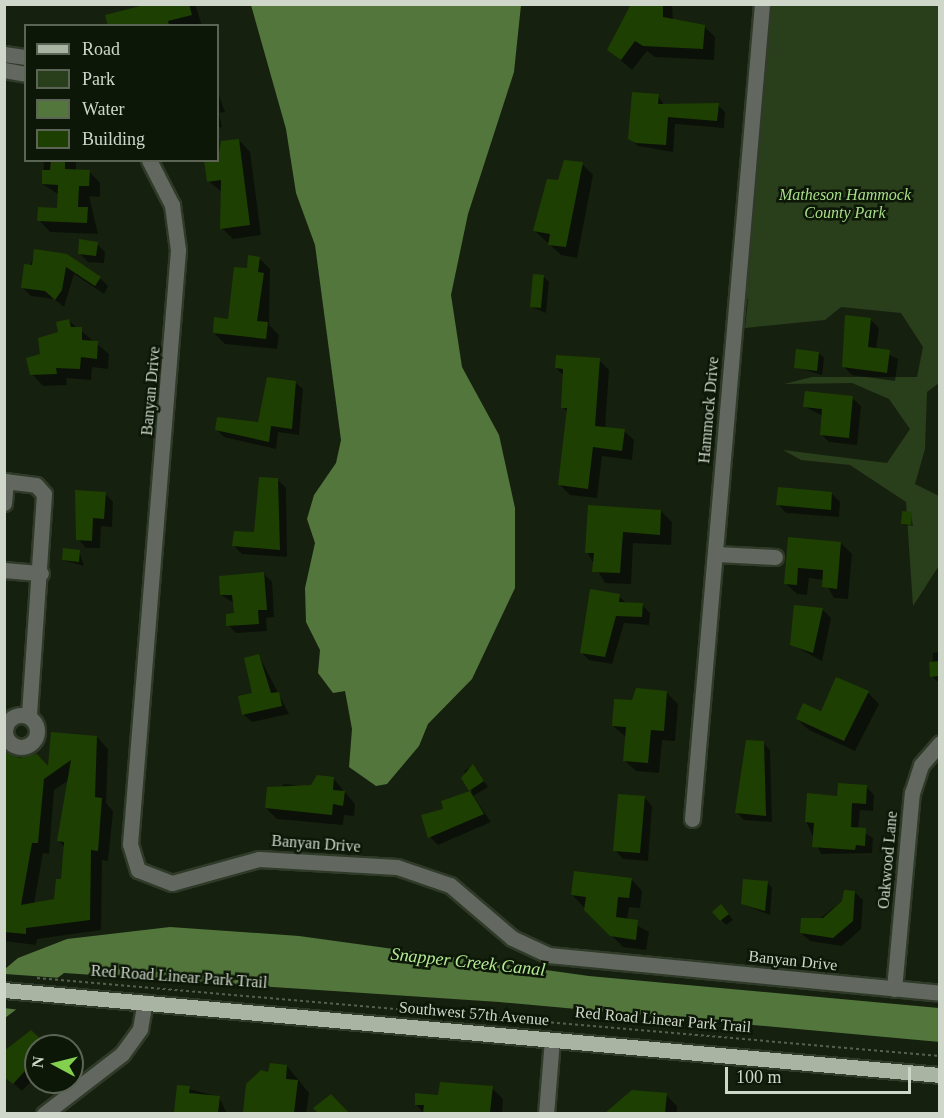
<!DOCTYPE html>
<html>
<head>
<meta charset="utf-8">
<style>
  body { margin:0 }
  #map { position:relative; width:944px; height:1118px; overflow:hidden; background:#16200f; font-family:Georgia,serif }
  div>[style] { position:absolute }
  .green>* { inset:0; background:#293e1b }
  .water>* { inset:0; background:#52763c }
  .pier>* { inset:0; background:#16200f }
  .shadow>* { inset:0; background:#0007 }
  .building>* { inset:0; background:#1e3f02 }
  .path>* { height:2px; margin-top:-1px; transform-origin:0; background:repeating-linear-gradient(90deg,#565f50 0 3px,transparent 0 6px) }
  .roads { filter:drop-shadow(2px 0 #303a29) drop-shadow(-2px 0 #303a29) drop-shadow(0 2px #303a29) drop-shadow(0 -2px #303a29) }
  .minor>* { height:15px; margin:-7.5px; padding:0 7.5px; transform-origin:7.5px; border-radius:7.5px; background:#62685f }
  .minor>.ring { margin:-7.5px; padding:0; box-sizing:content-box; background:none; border:15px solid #62685f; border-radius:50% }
  .major>* { height:15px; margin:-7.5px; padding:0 7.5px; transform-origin:7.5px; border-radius:7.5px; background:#a9b5a2 }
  span { translate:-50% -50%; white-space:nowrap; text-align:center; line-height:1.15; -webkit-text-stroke:5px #0d1707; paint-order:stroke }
  .park-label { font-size:16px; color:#a9de8a; font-style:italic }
  .street-label { font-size:16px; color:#cfd7cb }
  .water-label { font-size:18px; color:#b4ea95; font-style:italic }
  .frame { position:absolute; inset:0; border:6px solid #cfd7cb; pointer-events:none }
  .legend { position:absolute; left:24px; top:24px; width:195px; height:138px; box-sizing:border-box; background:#0d1707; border:2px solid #5b6455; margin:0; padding:8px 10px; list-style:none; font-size:18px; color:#cfd7cb }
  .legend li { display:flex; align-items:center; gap:12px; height:30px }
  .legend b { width:30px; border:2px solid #5b6455 }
  .north { position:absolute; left:24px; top:1034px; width:60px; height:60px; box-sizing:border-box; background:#0d1707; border:2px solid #5b6455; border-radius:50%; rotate:277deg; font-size:16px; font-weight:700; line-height:24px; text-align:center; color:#cfd7cb }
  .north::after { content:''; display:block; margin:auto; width:21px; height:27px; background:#83d04e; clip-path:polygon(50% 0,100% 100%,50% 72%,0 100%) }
  .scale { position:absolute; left:725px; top:1067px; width:186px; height:27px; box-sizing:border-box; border:3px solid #cfd7cb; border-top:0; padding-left:8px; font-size:18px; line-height:21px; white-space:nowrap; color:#cfd7cb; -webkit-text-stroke:4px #0d1707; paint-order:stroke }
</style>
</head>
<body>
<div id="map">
  <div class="green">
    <i style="clip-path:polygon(769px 5px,939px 5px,939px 383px,927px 392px,925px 449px,915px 484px,939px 496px,940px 564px,913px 606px,906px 502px,850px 465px,801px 460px,783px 450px,887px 463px,910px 429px,889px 399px,852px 383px,784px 384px,812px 377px,917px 377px,923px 347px,901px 313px,841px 307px,825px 320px,745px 328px,748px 299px,741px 298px)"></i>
  </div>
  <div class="water">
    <i style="clip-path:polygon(251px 5px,521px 5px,514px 72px,468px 214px,451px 295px,462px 367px,499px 435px,515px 508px,515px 588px,472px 679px,428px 724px,419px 746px,387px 784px,376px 786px,349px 767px,352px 729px,345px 691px,333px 693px,318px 673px,320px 650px,306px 622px,305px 588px,315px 543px,307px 519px,314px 495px,336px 463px,341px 440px,315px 245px,296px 193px,286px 129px)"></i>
    <i style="clip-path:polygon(170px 927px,299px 936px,589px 976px,939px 1008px,940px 1042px,499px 1002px,64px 973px,5px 1018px,5px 969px,18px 958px,67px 939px)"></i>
  </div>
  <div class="pier">
    <i style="clip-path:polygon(5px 974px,61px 978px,20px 1010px,4px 1008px)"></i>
  </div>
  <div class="shadow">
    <i style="clip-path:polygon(155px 4px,195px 4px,202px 26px,109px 26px)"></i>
    <i style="clip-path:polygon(633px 4px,672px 4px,673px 21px,704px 26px,715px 37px,714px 60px,655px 57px,647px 51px,632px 70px,609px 50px)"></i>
    <i style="clip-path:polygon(218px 92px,225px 112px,219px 113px,222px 127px,218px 128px)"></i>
    <i style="clip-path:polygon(658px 96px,665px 106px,718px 105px,725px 112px,724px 128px,675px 124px,673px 152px,638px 146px,630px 138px)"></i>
    <i style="clip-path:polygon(239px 140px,250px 152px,261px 235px,233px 239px,222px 228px,222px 192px,208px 181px,218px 153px)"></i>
    <i style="clip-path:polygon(44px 160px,76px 160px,76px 171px,89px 171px,100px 183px,100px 197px,89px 196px,98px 234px,50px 232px,39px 220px,58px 209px,59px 195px,43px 184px)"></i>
    <i style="clip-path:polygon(582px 164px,593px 175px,577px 258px,561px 255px,535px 231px,559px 182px)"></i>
    <i style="clip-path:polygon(97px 244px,105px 252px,104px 263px,88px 262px,79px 253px)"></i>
    <i style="clip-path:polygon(35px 251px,100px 278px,108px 286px,104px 294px,74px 274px,64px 307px,54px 299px,31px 296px,23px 288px)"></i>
    <i style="clip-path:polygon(259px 258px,270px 269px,269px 325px,279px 335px,277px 349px,225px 344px,214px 333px,229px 320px,248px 270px)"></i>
    <i style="clip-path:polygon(543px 276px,549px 282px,546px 313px,532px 307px)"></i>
    <i style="clip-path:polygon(870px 319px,879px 328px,876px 349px,898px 359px,895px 381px,852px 375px,844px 367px)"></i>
    <i style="clip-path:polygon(69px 321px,109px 354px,108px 369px,92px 367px,91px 380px,66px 378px,67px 385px,43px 386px,32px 374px)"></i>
    <i style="clip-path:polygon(819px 353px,824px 358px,822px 375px,795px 367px)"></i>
    <i style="clip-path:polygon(599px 360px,609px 370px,605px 428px,624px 431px,634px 440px,632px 460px,602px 456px,597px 498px,570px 495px,560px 485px,568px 413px,563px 407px,564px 376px,556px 368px)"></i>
    <i style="clip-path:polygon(295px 382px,303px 389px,299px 435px,278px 432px,276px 449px,224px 437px,217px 430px,259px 424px)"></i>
    <i style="clip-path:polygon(852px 398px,861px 406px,857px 445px,829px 442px,821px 434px,823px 416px,805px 407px)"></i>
    <i style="clip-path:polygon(278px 480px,286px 488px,287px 557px,242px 554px,234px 546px,256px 534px)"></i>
    <i style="clip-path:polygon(105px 494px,113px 502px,112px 527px,101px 526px,100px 548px,86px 548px,78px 539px)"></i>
    <i style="clip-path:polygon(832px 494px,840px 502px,839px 517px,786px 513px,778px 504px)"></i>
    <i style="clip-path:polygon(589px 507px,661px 511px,672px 522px,671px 545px,633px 543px,631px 584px,605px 583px,587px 552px)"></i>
    <i style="clip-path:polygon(911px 514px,913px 526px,904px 525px,902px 523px)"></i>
    <i style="clip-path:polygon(789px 538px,841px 543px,852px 554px,848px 599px,834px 598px,824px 580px,809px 578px,807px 595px,797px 594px,785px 583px)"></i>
    <i style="clip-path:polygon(79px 551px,84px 566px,63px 560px)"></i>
    <i style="clip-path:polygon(264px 574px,272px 582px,274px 617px,266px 618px,267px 631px,236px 633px,228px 625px,235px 615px,234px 603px,221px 595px)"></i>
    <i style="clip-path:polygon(619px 596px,627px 604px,642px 605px,650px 613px,649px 625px,624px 623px,612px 664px,589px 660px,581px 652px)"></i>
    <i style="clip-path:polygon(795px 607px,823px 610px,831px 618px,822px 661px,791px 644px)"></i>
    <i style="clip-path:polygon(940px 652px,940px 684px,932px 676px,933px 653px)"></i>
    <i style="clip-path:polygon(259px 656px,289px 714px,252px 722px,243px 714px,254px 694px)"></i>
    <i style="clip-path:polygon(666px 692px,678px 704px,675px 741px,662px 740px,659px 773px,636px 771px,624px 760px,626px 737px,613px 726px,633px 702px)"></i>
    <i style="clip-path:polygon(868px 693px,879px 704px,855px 751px,809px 730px,797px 719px)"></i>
    <i style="clip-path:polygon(evenodd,97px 737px,108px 749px,106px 803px,113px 811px,108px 861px,102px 860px,101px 930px,37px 939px,36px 945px,4px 941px,4px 739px,14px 757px,49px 768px,97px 737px,69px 780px,59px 841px,65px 848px,63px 881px,56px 901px,34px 904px,43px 853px,49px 854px,54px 790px,69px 780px)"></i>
    <i style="clip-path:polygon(763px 743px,770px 750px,772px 822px,744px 820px,737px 813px)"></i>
    <i style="clip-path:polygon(473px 766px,488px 787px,473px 796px,491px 822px,438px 845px,430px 837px,444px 810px,443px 802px,472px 792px,464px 771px)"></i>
    <i style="clip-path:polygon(333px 778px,355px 804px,354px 816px,344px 815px,343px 825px,277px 819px,266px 808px,284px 784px,311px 787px)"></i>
    <i style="clip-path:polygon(866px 787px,874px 795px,873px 811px,860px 810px,858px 829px,873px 838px,872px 853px,821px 854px,806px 821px,839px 797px)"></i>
    <i style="clip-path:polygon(644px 797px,652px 806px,648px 861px,623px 859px,615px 850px)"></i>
    <i style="clip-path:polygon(631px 879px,642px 891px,640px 908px,629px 907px,627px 920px,649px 932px,646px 950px,623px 947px,572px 895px)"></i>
    <i style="clip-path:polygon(767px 882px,772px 888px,770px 915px,742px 904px)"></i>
    <i style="clip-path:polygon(854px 892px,863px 900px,861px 929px,842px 946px,810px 941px,801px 933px)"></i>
    <i style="clip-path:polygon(726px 911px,733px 920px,726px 925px,721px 920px)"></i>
    <i style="clip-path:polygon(31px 1032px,46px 1046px,36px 1046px,36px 1076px,22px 1091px,4px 1075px)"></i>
    <i style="clip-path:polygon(287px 1066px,309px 1093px,306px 1114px,244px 1114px,248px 1085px)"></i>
    <i style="clip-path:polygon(178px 1086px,219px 1097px,227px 1114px,176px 1114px)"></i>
    <i style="clip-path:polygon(492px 1088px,503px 1099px,502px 1114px,424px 1114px,416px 1104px)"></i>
    <i style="clip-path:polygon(632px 1092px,666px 1095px,677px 1106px,677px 1114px,608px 1114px)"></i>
  </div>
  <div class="building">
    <i style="clip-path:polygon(148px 4px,189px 4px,192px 15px,168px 21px,169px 25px,108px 26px,105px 15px)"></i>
    <i style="clip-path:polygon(631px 4px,663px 4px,663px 17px,705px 25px,703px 49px,643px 46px,635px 41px,621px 60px,607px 50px)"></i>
    <i style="clip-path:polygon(632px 92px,659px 94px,658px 104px,719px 103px,717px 121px,668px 117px,666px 145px,636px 143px,628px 139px)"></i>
    <i style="clip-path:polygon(239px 139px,250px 225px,220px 229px,221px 180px,207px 182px,204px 160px,218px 160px,221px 141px)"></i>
    <i style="clip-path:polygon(51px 160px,65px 160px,65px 169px,90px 170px,89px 186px,79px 186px,78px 207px,88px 207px,87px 223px,37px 221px,38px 207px,57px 208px,58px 185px,42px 184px,42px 170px,50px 170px)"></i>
    <i style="clip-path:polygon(564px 160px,583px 162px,566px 247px,548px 245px,550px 234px,533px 231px,547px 179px,558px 180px)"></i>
    <i style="clip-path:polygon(79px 239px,98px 242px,96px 256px,78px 254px)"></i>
    <i style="clip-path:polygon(34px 249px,67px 254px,101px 277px,95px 286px,66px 267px,62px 290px,55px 300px,45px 291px,21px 288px,24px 264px,32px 265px)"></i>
    <i style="clip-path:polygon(248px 255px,260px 257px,258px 272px,264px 273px,257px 321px,268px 322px,266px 339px,213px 333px,214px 317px,228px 319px,234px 267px,247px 268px)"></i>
    <i style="clip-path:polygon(533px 274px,544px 275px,541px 308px,530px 307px)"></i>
    <i style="clip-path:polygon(845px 315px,871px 318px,868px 347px,890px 350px,887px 373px,842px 367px)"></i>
    <i style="clip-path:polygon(69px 319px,71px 327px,82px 327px,82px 340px,98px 341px,97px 359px,81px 357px,80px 369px,56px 368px,57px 374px,30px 375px,26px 358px,40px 354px,38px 338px,58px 332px,56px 322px)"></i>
    <i style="clip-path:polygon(796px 349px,819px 352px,817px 371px,794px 368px)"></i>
    <i style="clip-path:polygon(556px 355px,600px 358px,595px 426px,625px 429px,622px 451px,593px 447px,588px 489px,558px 485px,567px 408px,561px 408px,563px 369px,555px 368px)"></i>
    <i style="clip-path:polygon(267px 377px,296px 381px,292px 429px,271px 426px,269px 442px,215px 430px,217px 417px,258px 422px)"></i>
    <i style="clip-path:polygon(805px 391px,853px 396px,849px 438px,820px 435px,822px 409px,803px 407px)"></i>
    <i style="clip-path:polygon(259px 477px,278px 478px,280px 550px,232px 546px,234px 531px,254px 532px)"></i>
    <i style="clip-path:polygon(778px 487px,832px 492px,831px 510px,776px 505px)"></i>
    <i style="clip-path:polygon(75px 490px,106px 492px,104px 519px,93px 518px,92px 541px,76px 540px)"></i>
    <i style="clip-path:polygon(588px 505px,661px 510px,660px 535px,623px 532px,620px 573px,592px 572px,594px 553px,585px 553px)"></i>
    <i style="clip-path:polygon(902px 511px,912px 512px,911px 525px,901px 524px)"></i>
    <i style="clip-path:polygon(788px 537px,841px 542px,837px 589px,822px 587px,823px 570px,798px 568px,797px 585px,784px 584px)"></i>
    <i style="clip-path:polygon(63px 548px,80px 550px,79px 562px,62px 560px)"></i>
    <i style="clip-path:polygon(264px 572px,267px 610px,258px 610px,259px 624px,226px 626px,226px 614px,234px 613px,232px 595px,220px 595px,219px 576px)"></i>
    <i style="clip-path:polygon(590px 589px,620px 594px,619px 602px,643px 603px,642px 617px,616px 616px,605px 657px,580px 653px)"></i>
    <i style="clip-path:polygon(794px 605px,823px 608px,813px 653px,790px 645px)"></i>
    <i style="clip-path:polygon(259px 654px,271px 693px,279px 692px,282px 706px,242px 715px,238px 696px,252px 693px,244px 658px)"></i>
    <i style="clip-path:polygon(939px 661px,939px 676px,930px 677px,929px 662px)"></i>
    <i style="clip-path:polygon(836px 677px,869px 691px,844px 741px,796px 719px,803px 703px,821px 711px)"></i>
    <i style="clip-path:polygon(636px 688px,667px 691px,664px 731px,651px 730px,648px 763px,623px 761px,626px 727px,612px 726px,614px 699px,632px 700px)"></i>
    <i style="clip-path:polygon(evenodd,51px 732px,97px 736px,95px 797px,102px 798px,98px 851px,91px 850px,90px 920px,26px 928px,26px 934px,4px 932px,4px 752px,19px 758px,37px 754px,48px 766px,51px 732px,71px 760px,57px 841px,64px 842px,61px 879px,56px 879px,54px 899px,21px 905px,32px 843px,38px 843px,44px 779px,71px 760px)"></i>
    <i style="clip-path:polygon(746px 740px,764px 741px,766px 816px,735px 813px)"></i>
    <i style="clip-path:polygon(473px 764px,484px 781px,469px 791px,461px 778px)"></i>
    <i style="clip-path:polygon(317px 775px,334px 777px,333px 790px,345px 791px,343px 806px,333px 804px,332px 815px,265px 808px,267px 787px,311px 785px)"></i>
    <i style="clip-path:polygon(838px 783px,867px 785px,866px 804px,852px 803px,851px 827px,866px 828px,865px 846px,856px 845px,855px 850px,812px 847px,814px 823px,805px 822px,807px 793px,837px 796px)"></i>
    <i style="clip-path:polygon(470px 791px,484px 814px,428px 838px,421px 815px,443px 809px,441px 801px)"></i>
    <i style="clip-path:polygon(618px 794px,645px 796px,640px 853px,613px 851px)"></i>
    <i style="clip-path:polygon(574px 871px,632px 878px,629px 898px,618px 897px,616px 917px,638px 920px,636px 940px,610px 936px,584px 910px,586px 897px,571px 895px)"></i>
    <i style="clip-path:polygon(743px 879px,768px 881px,765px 911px,741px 904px)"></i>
    <i style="clip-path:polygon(844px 890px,855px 891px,853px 921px,833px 938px,800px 933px,801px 918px,823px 918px,842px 901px)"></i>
    <i style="clip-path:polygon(721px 904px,729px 914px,720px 921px,712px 912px)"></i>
    <i style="clip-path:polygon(31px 1030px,48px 1046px,36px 1046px,36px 1059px,13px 1084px,4px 1077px,4px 1051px)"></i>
    <i style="clip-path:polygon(270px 1063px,287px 1065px,286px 1079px,298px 1080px,294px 1113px,243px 1113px,246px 1084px,261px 1070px,268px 1072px)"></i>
    <i style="clip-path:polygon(440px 1082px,493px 1086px,490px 1112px,423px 1113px,424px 1105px,415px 1105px,415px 1093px,438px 1095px)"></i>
    <i style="clip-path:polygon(177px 1085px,190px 1086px,189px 1093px,220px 1096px,218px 1113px,174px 1113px)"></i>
    <i style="clip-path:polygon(632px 1090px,667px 1093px,665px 1113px,605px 1113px)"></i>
    <i style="clip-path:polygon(331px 1094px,349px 1113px,318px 1113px,313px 1108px)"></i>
  </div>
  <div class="path">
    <i style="left:37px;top:978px;width:906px;rotate:4.94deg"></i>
  </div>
  <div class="roads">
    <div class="minor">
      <i style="left:4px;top:54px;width:22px;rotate:8deg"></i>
      <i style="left:4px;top:70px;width:22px;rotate:10deg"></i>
      <i style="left:149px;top:160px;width:51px;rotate:62.9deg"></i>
      <i style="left:172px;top:205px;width:45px;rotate:82.4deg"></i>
      <i style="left:178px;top:250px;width:596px;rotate:94.62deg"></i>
      <i style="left:130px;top:844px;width:27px;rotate:73deg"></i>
      <i style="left:138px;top:870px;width:36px;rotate:21deg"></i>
      <i style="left:172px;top:883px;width:90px;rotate:-15.4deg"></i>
      <i style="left:259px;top:859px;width:138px;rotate:3.3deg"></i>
      <i style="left:397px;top:867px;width:56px;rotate:18.8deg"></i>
      <i style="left:450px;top:885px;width:82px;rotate:40.5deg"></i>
      <i style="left:512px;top:938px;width:40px;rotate:25deg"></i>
      <i style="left:548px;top:955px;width:394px;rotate:5.5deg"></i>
      <i style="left:4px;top:481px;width:32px;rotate:7deg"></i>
      <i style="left:36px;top:485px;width:12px;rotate:48deg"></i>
      <i style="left:44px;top:494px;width:223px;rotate:93.9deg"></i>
      <i style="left:4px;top:503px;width:22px;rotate:-85deg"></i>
      <i style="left:716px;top:554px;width:59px;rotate:2.9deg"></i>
      <i style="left:4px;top:570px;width:37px;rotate:5deg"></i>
      <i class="ring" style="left:5px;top:715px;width:17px;height:17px"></i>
      <i style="left:692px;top:819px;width:818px;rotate:-85.09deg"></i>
      <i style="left:894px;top:989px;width:197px;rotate:-84.8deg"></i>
      <i style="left:912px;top:793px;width:29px;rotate:-72deg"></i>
      <i style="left:921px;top:765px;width:29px;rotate:-49deg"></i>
      <i style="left:44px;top:1114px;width:98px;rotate:-37.6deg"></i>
      <i style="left:122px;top:1054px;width:31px;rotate:-54deg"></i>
      <i style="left:140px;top:1029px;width:27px;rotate:-80deg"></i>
      <i style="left:546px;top:1114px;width:74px;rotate:-85.4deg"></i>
    </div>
    <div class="major">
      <i style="left:4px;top:990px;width:940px;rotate:5.19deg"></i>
    </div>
  </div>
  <div class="park-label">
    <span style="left:845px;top:204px">Matheson Hammock<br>County Park</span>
  </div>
  <div class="street-label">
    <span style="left:151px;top:391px;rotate:-85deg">Banyan Drive</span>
    <span style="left:709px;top:410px;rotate:-85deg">Hammock Drive</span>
    <span style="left:316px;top:844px;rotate:4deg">Banyan Drive</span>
    <span style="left:888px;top:860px;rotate:-85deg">Oakwood Lane</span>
    <span style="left:793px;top:961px;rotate:6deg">Banyan Drive</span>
    <span style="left:179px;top:977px;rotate:4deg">Red Road Linear Park Trail</span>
    <span style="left:474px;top:1014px;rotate:5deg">Southwest 57th Avenue</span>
    <span style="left:663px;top:1020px;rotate:5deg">Red Road Linear Park Trail</span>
  </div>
  <div class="water-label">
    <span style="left:468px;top:962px;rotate:6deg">Snapper Creek Canal</span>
  </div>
  <div class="frame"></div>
  <ul class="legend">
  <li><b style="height:8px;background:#a9b5a2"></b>Road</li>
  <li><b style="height:16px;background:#293e1b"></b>Park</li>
  <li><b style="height:16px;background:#52763c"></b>Water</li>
  <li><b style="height:16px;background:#1e3f02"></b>Building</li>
  </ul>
  <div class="north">N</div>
  <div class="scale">100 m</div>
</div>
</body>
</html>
